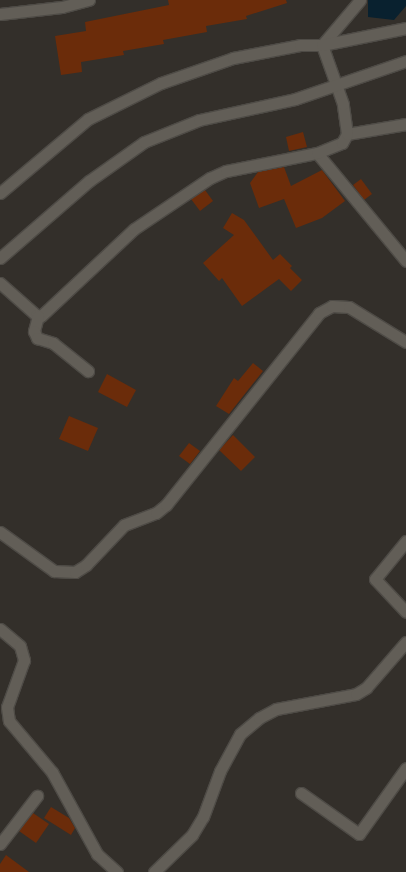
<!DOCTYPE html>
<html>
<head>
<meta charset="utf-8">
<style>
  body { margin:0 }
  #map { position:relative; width:406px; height:872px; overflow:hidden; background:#332f2a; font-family:Signika,sans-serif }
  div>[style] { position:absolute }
  .water>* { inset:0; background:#09212f }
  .building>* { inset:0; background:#6b2c0a }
  .roads { filter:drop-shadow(1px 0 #4e4b46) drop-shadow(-1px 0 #4e4b46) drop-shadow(0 1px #4e4b46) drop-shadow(0 -1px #4e4b46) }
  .minor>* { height:11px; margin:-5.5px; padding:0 5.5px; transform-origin:5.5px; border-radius:5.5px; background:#625e57 }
  .tertiary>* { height:11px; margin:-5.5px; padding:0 5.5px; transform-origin:5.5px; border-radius:5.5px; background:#625e57 }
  span { translate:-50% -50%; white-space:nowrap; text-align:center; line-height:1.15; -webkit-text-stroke:4px #292520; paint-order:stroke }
</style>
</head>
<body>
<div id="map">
  <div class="water">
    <i style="clip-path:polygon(368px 0,406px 0,406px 6px,394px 20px,368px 17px)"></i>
  </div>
  <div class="building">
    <i style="clip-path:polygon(168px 0,286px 0,287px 3px,246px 16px,247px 19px,206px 26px,207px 32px,163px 40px,164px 44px,123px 51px,124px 55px,81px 62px,82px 72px,61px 75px,55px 36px,86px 31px,85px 22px,169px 5px)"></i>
    <i style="clip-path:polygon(303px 132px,307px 147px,289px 151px,286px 137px)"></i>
    <i style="clip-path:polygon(284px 167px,291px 186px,322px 170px,345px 201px,322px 218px,296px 228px,284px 199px,259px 208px,250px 183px,258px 172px)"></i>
    <i style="clip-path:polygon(361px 179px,372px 194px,364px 200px,353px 185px)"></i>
    <i style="clip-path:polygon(205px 190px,213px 201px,200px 211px,191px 199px)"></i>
    <i style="clip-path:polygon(232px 213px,244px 220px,273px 260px,280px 254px,292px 266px,290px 268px,302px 280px,291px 291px,279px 279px,242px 306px,222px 278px,219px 281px,203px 263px,234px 235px,223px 228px)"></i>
    <i style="clip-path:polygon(253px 363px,263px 371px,229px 414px,216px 406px,234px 378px,238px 381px)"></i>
    <i style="clip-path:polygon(107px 374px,136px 390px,127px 407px,98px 392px)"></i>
    <i style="clip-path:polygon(69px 416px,98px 428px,88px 451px,59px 439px)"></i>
    <i style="clip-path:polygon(233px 435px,255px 457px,241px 471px,219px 450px)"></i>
    <i style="clip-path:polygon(189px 443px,200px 451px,190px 464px,179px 456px)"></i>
    <i style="clip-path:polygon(51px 807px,69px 818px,75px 828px,71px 835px,44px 818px)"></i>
    <i style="clip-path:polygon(33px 813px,49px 824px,36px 843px,19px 831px)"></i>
    <i style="clip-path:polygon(6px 855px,29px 872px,0 872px,0 864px)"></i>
  </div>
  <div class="roads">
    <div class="minor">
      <i style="left:0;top:14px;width:62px;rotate:-6.4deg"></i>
      <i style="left:62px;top:7px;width:28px;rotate:-15deg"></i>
      <i style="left:347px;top:134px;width:60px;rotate:-9.6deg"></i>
      <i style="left:317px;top:153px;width:140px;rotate:50.5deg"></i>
      <i style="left:0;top:283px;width:48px;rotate:41.6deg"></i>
      <i style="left:36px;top:315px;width:5px;rotate:11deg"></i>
      <i style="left:41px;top:316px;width:127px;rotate:-43.1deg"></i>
      <i style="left:134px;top:229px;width:92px;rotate:-33.9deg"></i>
      <i style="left:210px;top:178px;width:17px;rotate:-24deg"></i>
      <i style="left:226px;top:171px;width:93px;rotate:-11.2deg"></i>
      <i style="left:317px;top:153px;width:27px;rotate:-22deg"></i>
      <i style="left:342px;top:143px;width:10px;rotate:-61deg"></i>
      <i style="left:347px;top:134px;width:30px;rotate:-98deg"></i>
      <i style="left:343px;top:104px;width:63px;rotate:-109.6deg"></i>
      <i style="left:322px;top:45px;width:59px;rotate:-49.8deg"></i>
      <i style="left:38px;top:316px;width:16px;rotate:105deg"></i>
      <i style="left:34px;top:331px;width:8px;rotate:67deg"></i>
      <i style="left:37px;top:338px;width:17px;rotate:17deg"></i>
      <i style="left:53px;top:343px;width:45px;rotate:38.7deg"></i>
      <i style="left:0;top:532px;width:67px;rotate:35.8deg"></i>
      <i style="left:54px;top:571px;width:21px;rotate:3deg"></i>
      <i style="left:75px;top:572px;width:13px;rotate:-32deg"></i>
      <i style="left:86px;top:565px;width:55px;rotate:-46.5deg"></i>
      <i style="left:124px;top:525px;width:34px;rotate:-21deg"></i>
      <i style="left:156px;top:513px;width:13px;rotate:-39deg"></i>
      <i style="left:166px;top:505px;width:246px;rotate:-51.4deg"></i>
      <i style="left:319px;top:313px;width:15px;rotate:-28deg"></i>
      <i style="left:332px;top:306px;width:17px;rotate:3deg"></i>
      <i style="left:349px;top:307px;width:67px;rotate:31.6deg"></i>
      <i style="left:406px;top:541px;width:49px;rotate:129.2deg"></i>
      <i style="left:375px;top:579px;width:45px;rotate:46.8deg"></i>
      <i style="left:0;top:629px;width:26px;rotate:40deg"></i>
      <i style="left:20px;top:646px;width:15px;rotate:74deg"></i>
      <i style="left:24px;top:660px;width:50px;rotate:109.9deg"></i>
      <i style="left:7px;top:707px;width:14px;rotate:82deg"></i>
      <i style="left:9px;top:721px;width:67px;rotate:49.9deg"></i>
      <i style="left:52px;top:772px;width:94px;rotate:61.2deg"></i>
      <i style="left:97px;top:854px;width:27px;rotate:42deg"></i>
      <i style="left:301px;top:793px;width:71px;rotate:35.3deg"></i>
      <i style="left:359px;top:834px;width:81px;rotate:-54.5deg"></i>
      <i style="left:0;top:844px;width:61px;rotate:-52.4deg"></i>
      <i style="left:154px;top:872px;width:53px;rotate:-44.2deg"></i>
      <i style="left:192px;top:835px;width:21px;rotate:-59deg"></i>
      <i style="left:203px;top:817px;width:49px;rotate:-69.7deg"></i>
      <i style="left:220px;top:771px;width:42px;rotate:-61.6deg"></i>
      <i style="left:240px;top:734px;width:25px;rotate:-40deg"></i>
      <i style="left:259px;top:718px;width:19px;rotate:-28deg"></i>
      <i style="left:276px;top:709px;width:81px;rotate:-10.6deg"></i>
      <i style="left:356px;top:694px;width:12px;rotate:-31deg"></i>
      <i style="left:366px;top:688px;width:61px;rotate:-49deg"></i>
    </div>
    <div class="tertiary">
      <i style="left:0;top:193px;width:115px;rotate:-40.1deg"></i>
      <i style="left:88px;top:119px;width:81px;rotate:-26.3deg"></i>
      <i style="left:161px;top:83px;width:76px;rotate:-19.1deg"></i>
      <i style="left:233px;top:58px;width:68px;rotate:-11deg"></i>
      <i style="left:300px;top:45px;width:22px"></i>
      <i style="left:322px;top:45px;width:86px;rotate:-11.4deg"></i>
      <i style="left:0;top:258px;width:118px;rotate:-40.9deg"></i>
      <i style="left:89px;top:181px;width:67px;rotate:-35.3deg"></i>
      <i style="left:144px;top:142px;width:59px;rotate:-21.8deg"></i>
      <i style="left:199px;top:120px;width:98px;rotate:-12.3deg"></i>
      <i style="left:295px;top:99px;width:117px;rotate:-18.9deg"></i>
    </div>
  </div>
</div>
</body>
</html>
